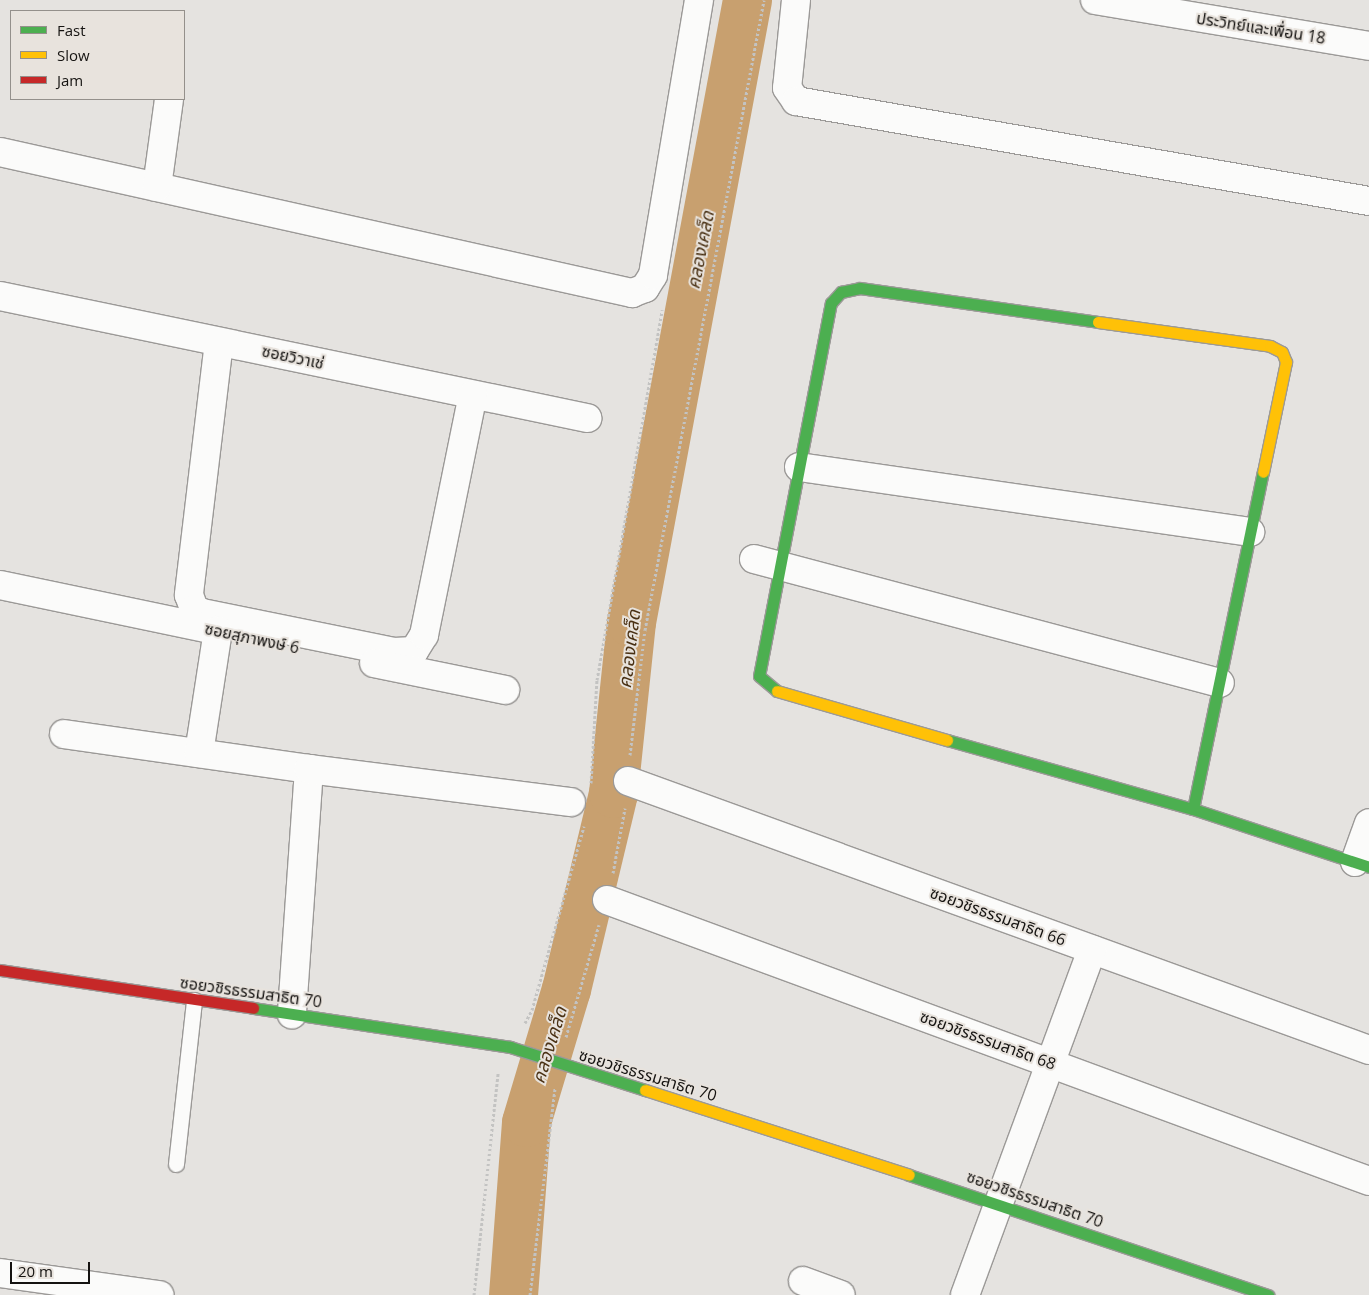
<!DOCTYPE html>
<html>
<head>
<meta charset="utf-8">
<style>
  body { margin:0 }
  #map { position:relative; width:1369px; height:1295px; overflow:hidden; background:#e5e3e0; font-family:"Open Sans","Noto Sans Thai",sans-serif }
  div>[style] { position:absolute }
  .river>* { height:49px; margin:-24.5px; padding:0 24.5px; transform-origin:24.5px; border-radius:24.5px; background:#c8a06f }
  .path>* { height:3px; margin-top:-1.5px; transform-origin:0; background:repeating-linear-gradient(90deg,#c3c3c2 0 2.5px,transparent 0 5px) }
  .roads { filter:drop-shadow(1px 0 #9b9997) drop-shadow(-1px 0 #9b9997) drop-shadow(0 1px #9b9997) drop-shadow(0 -1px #9b9997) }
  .lane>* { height:15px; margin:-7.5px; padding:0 7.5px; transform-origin:7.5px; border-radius:7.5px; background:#fbfbfa }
  .street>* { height:28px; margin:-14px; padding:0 14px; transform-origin:14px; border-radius:14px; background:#fbfbfa }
  .fast>* { height:11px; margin:-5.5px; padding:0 5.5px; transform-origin:5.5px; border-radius:5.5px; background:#4caf50 }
  .slow>* { height:11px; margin:-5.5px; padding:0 5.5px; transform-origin:5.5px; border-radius:5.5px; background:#ffc107 }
  .jam>* { height:11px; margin:-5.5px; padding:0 5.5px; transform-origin:5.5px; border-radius:5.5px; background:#c62828 }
  span { translate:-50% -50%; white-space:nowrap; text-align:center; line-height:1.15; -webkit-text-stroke:4px #e8e3dd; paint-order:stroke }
  .street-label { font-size:16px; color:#151311 }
  .water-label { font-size:18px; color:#4a3114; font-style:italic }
  .legend { position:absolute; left:10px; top:10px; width:175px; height:90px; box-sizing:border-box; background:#e8e3dd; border:1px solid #94908b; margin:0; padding:6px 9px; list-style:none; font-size:15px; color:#151311 }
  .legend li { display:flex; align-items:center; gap:10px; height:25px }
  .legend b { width:25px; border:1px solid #94908b }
  .scale { position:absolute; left:10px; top:1262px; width:80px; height:22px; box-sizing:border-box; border:2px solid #151311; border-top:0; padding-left:6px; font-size:15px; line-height:18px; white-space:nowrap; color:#151311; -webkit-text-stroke:4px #e8e3dd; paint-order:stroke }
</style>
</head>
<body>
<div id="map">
  <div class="river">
    <i style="left:513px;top:1295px;width:173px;rotate:-85.7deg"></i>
    <i style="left:526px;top:1122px;width:139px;rotate:-73.3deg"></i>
    <i style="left:566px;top:989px;width:202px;rotate:-76.5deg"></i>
    <i style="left:613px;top:793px;width:172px;rotate:-84deg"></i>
    <i style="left:631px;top:622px;width:633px;rotate:-79.44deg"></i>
  </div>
  <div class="path">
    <i style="left:630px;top:755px;width:126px;rotate:-83.2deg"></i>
    <i style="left:645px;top:630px;width:641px;rotate:-79.3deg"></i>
    <i style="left:591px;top:783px;width:103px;rotate:-86.7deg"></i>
    <i style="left:597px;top:680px;width:376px;rotate:-80deg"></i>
    <i style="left:613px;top:873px;width:66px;rotate:-79.5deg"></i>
    <i style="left:525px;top:1023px;width:15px;rotate:-62deg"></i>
    <i style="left:532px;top:1010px;width:191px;rotate:-74.2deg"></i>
    <i style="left:566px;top:1037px;width:117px;rotate:-73.6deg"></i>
    <i style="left:474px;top:1295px;width:223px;rotate:-83.8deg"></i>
    <i style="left:530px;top:1295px;width:208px;rotate:-83.1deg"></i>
  </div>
  <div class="roads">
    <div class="lane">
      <i style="left:176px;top:1164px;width:165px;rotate:-83.7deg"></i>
    </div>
    <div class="street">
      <i style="left:796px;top:0;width:88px;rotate:95.8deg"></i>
      <i style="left:787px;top:88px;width:16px;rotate:55deg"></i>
      <i style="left:796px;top:101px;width:582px;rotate:9.9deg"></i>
      <i style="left:1095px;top:0;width:278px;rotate:9.5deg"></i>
      <i style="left:0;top:152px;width:648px;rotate:12.58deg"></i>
      <i style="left:632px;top:293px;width:14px;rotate:-21deg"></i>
      <i style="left:645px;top:288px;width:15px;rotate:-58deg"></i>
      <i style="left:653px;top:275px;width:279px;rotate:-80.5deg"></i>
      <i style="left:157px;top:187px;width:89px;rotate:-82.2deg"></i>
      <i style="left:0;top:296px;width:600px;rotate:11.74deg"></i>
      <i style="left:219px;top:342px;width:255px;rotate:96.8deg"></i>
      <i style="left:189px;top:595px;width:15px;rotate:70deg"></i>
      <i style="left:194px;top:609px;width:9px;rotate:27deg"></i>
      <i style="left:202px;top:613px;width:196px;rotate:11.5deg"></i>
      <i style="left:394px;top:652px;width:20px;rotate:-3deg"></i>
      <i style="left:414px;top:651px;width:19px;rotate:-58deg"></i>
      <i style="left:424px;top:635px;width:245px;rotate:-78.5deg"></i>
      <i style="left:799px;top:467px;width:456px;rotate:8.2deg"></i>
      <i style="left:754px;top:559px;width:482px;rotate:14.9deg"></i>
      <i style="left:0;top:585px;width:221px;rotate:11.8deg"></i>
      <i style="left:374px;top:663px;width:134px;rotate:11.6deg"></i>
      <i style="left:64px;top:734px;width:247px;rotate:8.1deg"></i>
      <i style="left:309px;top:769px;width:246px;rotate:94deg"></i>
      <i style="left:199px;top:753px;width:124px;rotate:-81.2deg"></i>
      <i style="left:309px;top:769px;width:264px;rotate:7.2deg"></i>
      <i style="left:628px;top:781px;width:788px;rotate:19.95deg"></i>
      <i style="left:1355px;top:862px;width:41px;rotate:-70.3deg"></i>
      <i style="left:607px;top:900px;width:812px;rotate:20.24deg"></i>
      <i style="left:0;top:1273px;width:161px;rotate:7.9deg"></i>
      <i style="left:803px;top:1281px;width:40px;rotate:20.2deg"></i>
      <i style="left:965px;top:1295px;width:368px;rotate:-69.8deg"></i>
    </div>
    <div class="fast">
      <i style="left:777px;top:691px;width:23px;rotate:-140deg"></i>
      <i style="left:759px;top:676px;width:380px;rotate:-79.1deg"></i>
      <i style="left:831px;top:303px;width:15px;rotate:-48deg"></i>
      <i style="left:841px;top:292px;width:19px;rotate:-12deg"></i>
      <i style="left:860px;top:288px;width:240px;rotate:8.1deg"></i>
      <i style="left:947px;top:740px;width:255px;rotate:15.7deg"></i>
      <i style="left:1193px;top:809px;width:185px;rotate:18.2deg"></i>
      <i style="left:1193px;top:809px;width:344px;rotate:-78.3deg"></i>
      <i style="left:253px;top:1008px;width:260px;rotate:8.6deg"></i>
      <i style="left:510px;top:1047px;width:142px;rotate:17.7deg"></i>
      <i style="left:909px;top:1175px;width:379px;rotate:18.5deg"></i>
    </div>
    <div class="slow">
      <i style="left:1098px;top:322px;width:174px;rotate:7.9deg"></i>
      <i style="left:1270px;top:346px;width:13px;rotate:27deg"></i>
      <i style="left:1282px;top:352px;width:11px;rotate:68deg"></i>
      <i style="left:1286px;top:362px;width:112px;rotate:101.8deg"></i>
      <i style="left:777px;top:691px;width:177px;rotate:16.1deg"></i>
      <i style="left:645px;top:1090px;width:277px;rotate:17.8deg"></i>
    </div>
    <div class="jam">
      <i style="left:0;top:970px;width:256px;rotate:8.5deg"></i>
    </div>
  </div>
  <div class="street-label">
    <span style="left:1261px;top:28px;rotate:9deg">ประวิทย์และเพื่อน 18</span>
    <span style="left:293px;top:357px;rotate:12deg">ซอยวิวาเช่</span>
    <span style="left:252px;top:638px;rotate:12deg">ซอยสุภาพงษ์ 6</span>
    <span style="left:998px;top:916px;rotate:20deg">ซอยวชิรธรรมสาธิต 66</span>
    <span style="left:251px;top:992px;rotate:8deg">ซอยวชิรธรรมสาธิต 70</span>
    <span style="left:988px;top:1040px;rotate:20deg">ซอยวชิรธรรมสาธิต 68</span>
    <span style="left:648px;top:1075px;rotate:17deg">ซอยวชิรธรรมสาธิต 70</span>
    <span style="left:1035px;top:1199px;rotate:19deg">ซอยวชิรธรรมสาธิต 70</span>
  </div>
  <div class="water-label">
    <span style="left:700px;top:250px;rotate:-79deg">คลองเคล็ด</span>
    <span style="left:629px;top:649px;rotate:-83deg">คลองเคล็ด</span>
    <span style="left:549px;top:1045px;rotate:-73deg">คลองเคล็ด</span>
  </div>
  <ul class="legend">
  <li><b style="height:6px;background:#4caf50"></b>Fast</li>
  <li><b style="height:6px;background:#ffc107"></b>Slow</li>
  <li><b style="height:6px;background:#c62828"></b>Jam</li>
  </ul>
  <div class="scale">20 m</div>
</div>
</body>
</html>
